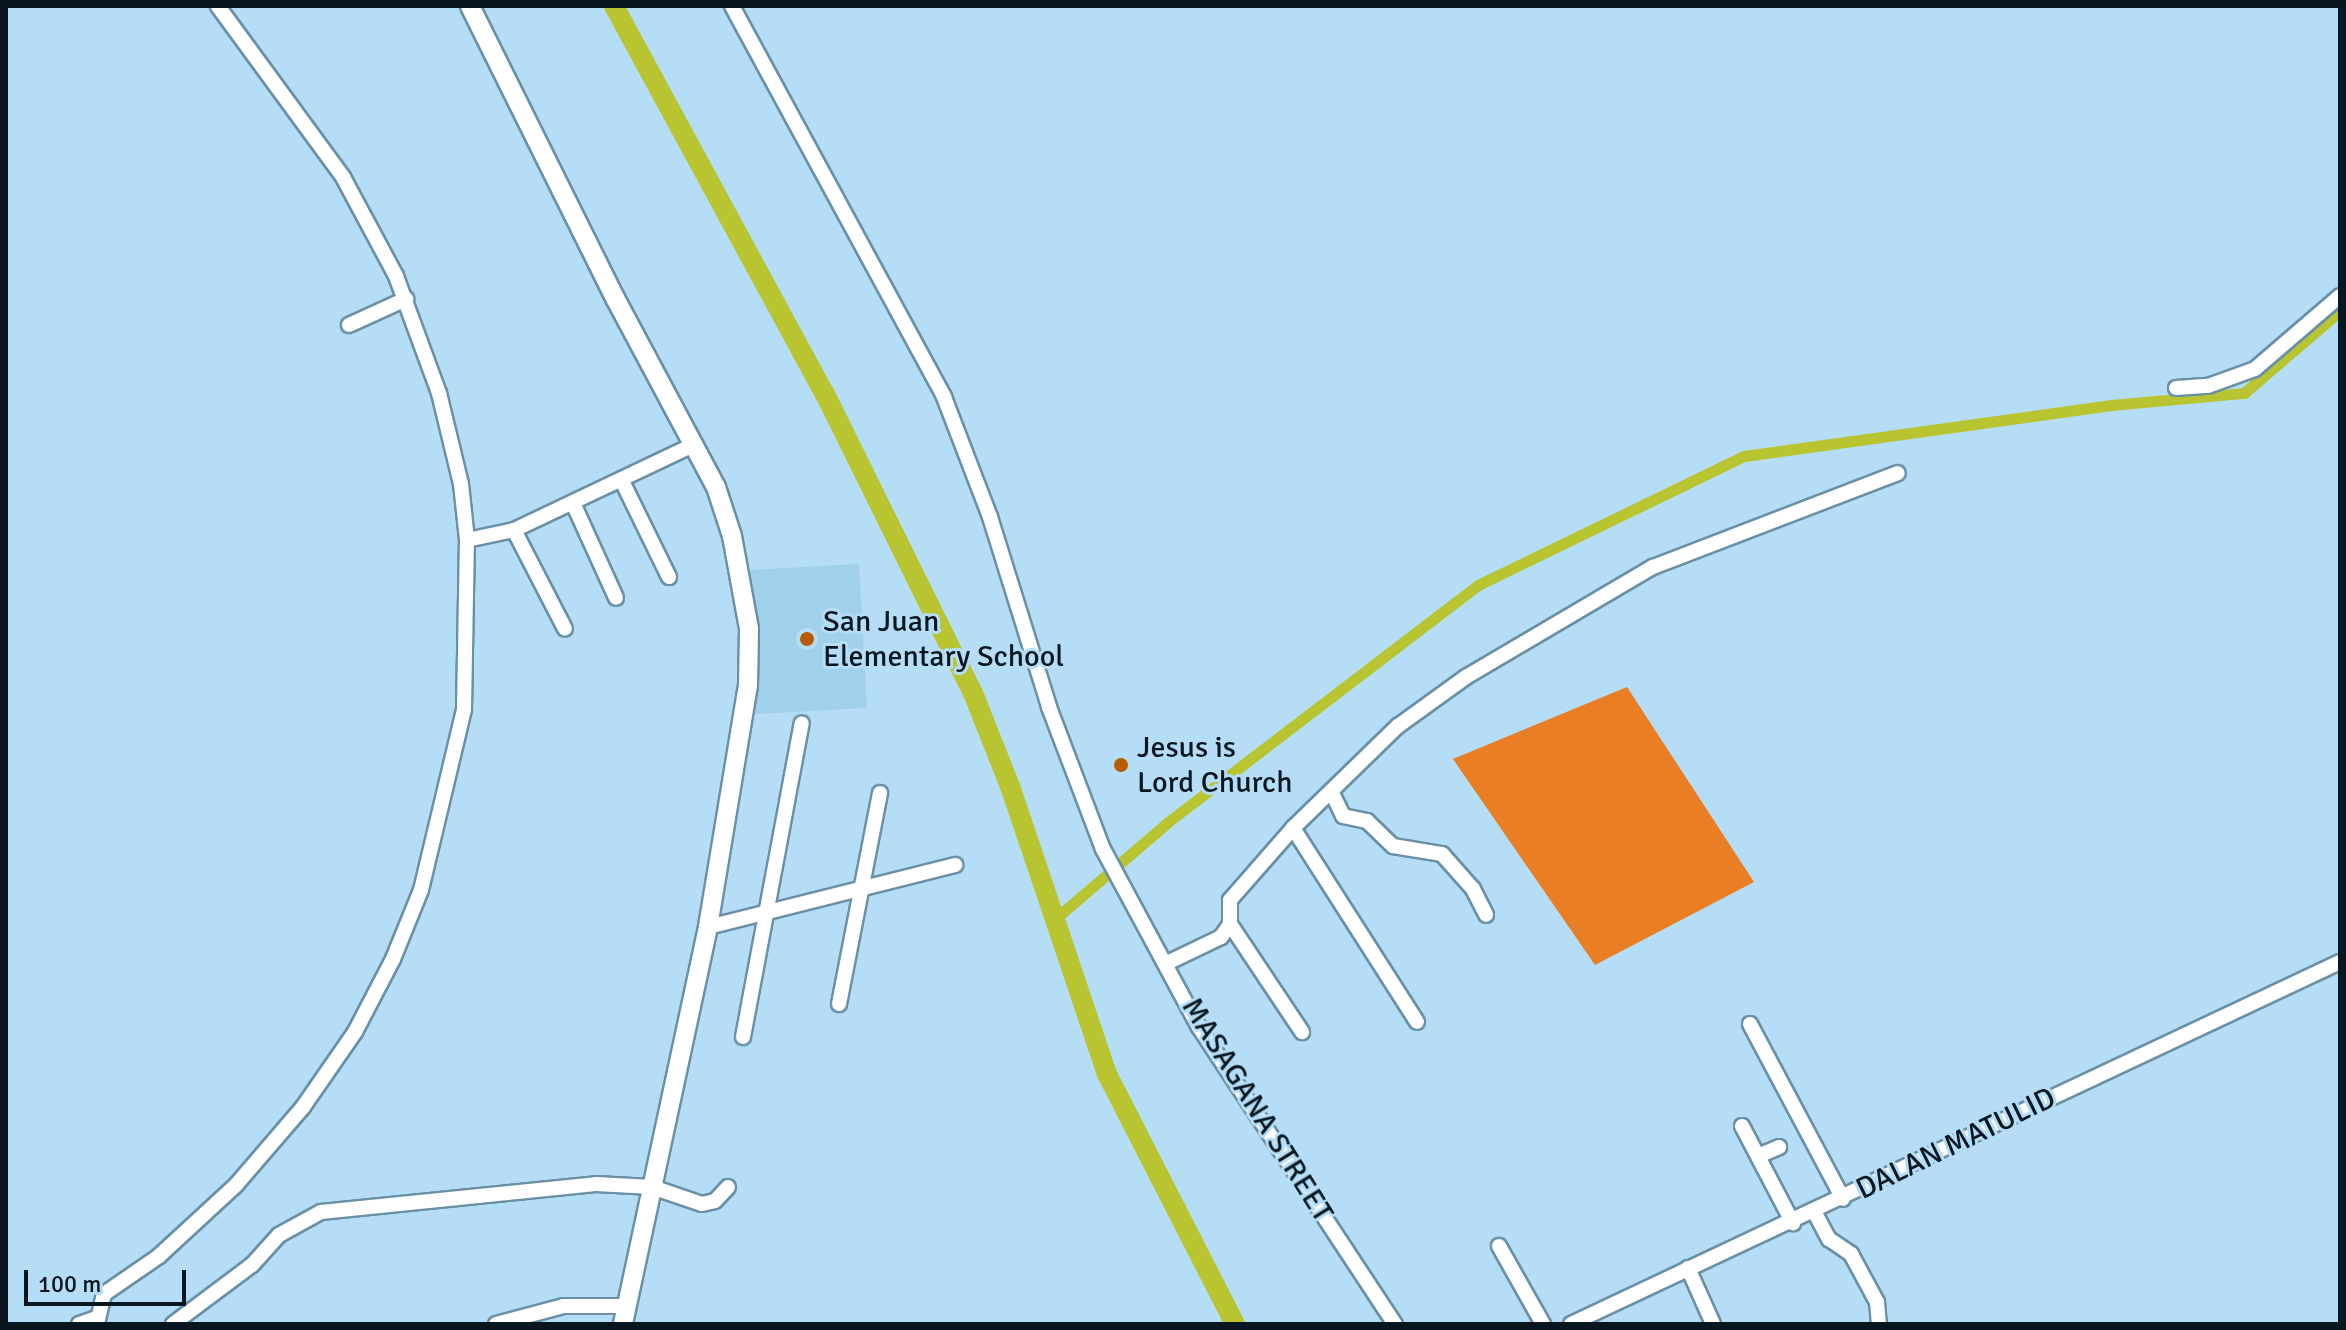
<!DOCTYPE html>
<html>
<head>
<meta charset="utf-8">
<style>
  body { margin:0 }
  #map { position:relative; width:2346px; height:1330px; overflow:hidden; background:#b5def6; font-family:Signika,sans-serif }
  div>[style] { position:absolute }
  .built>* { inset:0; background:#a1d0eb }
  .forest>* { inset:0; background:#e97e24 }
  .canal>* { height:11px; margin:-5.5px; padding:0 5.5px; transform-origin:5.5px; border-radius:5.5px; background:#b8c430 }
  .river>* { height:20px; margin:-10px; padding:0 10px; transform-origin:10px; border-radius:10px; background:#b8c430 }
  .roads { filter:drop-shadow(2px 0 #6a90a6) drop-shadow(-2px 0 #6a90a6) drop-shadow(0 2px #6a90a6) drop-shadow(0 -2px #6a90a6) }
  .minor>* { height:14px; margin:-7px; padding:0 7px; transform-origin:7px; border-radius:7px; background:#fff }
  .major>* { height:18px; margin:-9px; padding:0 9px; transform-origin:9px; border-radius:9px; background:#fff }
  .dots>* { width:22px; height:22px; translate:-50% -50%; box-sizing:border-box; border:4px solid #b5def6; border-radius:50% }
  span { translate:-50% -50%; white-space:nowrap; text-align:center; line-height:1.15; -webkit-text-stroke:6px #b5def6; paint-order:stroke }
  .poi-label { font-size:30px; color:#07161f }
  .left { translate:0 -50%; text-align:left }
  .street-label { font-size:30px; color:#07161f }
  .frame { position:absolute; inset:0; border:8px solid #07161f; pointer-events:none }
  .scale { position:absolute; left:24px; top:1270px; width:162px; height:36px; box-sizing:border-box; border:4px solid #07161f; border-top:0; padding-left:10px; font-size:24px; line-height:28px; white-space:nowrap; color:#07161f; -webkit-text-stroke:6px #b5def6; paint-order:stroke }
</style>
</head>
<body>
<div id="map">
  <div class="built">
    <i style="clip-path:polygon(859px 564px,867px 708px,755px 714px,748px 570px)"></i>
  </div>
  <div class="forest">
    <i style="clip-path:polygon(1627px 687px,1754px 882px,1595px 965px,1453px 759px)"></i>
  </div>
  <div class="canal">
    <i style="left:1055px;top:919px;width:149px;rotate:-40.6deg"></i>
    <i style="left:1168px;top:822px;width:390px;rotate:-37.4deg"></i>
    <i style="left:1478px;top:585px;width:296px;rotate:-25.9deg"></i>
    <i style="left:1744px;top:456px;width:371px;rotate:-7.9deg"></i>
    <i style="left:2111px;top:405px;width:134px;rotate:-5.2deg"></i>
    <i style="left:2244px;top:393px;width:126px;rotate:-40.5deg"></i>
  </div>
  <div class="river">
    <i style="left:614px;top:6px;width:442px;rotate:61.5deg"></i>
    <i style="left:825px;top:394px;width:334px;rotate:63.7deg"></i>
    <i style="left:973px;top:693px;width:103px;rotate:68.4deg"></i>
    <i style="left:1011px;top:789px;width:301px;rotate:71.4deg"></i>
    <i style="left:1107px;top:1074px;width:281px;rotate:62.9deg"></i>
  </div>
  <div class="roads">
    <div class="minor">
      <i style="left:732px;top:6px;width:445px;rotate:61.5deg"></i>
      <i style="left:944px;top:397px;width:129px;rotate:69deg"></i>
      <i style="left:990px;top:517px;width:199px;rotate:72.7deg"></i>
      <i style="left:1049px;top:707px;width:152px;rotate:69.2deg"></i>
      <i style="left:1103px;top:849px;width:202px;rotate:61.7deg"></i>
      <i style="left:1199px;top:1027px;width:356px;rotate:56.6deg"></i>
      <i style="left:349px;top:325px;width:63px;rotate:-24.5deg"></i>
      <i style="left:2176px;top:388px;width:32px;rotate:-4deg"></i>
      <i style="left:2208px;top:386px;width:50px;rotate:-19.9deg"></i>
      <i style="left:2255px;top:369px;width:112px;rotate:-40.7deg"></i>
      <i style="left:622px;top:481px;width:107px;rotate:63.9deg"></i>
      <i style="left:573px;top:503px;width:104px;rotate:65.6deg"></i>
      <i style="left:514px;top:530px;width:111px;rotate:62.7deg"></i>
      <i style="left:467px;top:540px;width:48px;rotate:-12deg"></i>
      <i style="left:514px;top:530px;width:198px;rotate:-25.4deg"></i>
      <i style="left:1331px;top:791px;width:28px;rotate:64deg"></i>
      <i style="left:1343px;top:816px;width:25px;rotate:12deg"></i>
      <i style="left:1367px;top:821px;width:36px;rotate:44deg"></i>
      <i style="left:1393px;top:846px;width:50px;rotate:9.3deg"></i>
      <i style="left:1442px;top:854px;width:47px;rotate:48.5deg"></i>
      <i style="left:1473px;top:889px;width:29px;rotate:63deg"></i>
      <i style="left:1293px;top:828px;width:230px;rotate:57.4deg"></i>
      <i style="left:1230px;top:924px;width:130px;rotate:56.3deg"></i>
      <i style="left:708px;top:927px;width:255px;rotate:-14.1deg"></i>
      <i style="left:1167px;top:963px;width:60px;rotate:-25.7deg"></i>
      <i style="left:1221px;top:937px;width:16px;rotate:-55deg"></i>
      <i style="left:1230px;top:924px;width:24px;rotate:-90deg"></i>
      <i style="left:1230px;top:900px;width:96px;rotate:-48.8deg"></i>
      <i style="left:1293px;top:828px;width:146px;rotate:-44.2deg"></i>
      <i style="left:1398px;top:726px;width:84px;rotate:-35.8deg"></i>
      <i style="left:1466px;top:677px;width:217px;rotate:-30.5deg"></i>
      <i style="left:1653px;top:567px;width:262px;rotate:-21deg"></i>
      <i style="left:839px;top:1004px;width:215px;rotate:-79deg"></i>
      <i style="left:1750px;top:1024px;width:198px;rotate:62deg"></i>
      <i style="left:743px;top:1037px;width:319px;rotate:-79.4deg"></i>
      <i style="left:1742px;top:1126px;width:110px;rotate:62.3deg"></i>
      <i style="left:1758px;top:1156px;width:23px;rotate:-23deg"></i>
      <i style="left:1815px;top:1213px;width:30px;rotate:62deg"></i>
      <i style="left:1829px;top:1239px;width:27px;rotate:34deg"></i>
      <i style="left:1851px;top:1254px;width:55px;rotate:61.6deg"></i>
      <i style="left:1877px;top:1302px;width:22px;rotate:85deg"></i>
      <i style="left:1499px;top:1246px;width:90px;rotate:60.6deg"></i>
      <i style="left:1688px;top:1268px;width:61px;rotate:65.9deg"></i>
      <i style="left:79px;top:1324px;width:18px;rotate:-19deg"></i>
      <i style="left:97px;top:1324px;width:31px;rotate:-77deg"></i>
      <i style="left:104px;top:1294px;width:67px;rotate:-34.6deg"></i>
      <i style="left:159px;top:1256px;width:105px;rotate:-42.7deg"></i>
      <i style="left:236px;top:1185px;width:103px;rotate:-49.3deg"></i>
      <i style="left:303px;top:1107px;width:91px;rotate:-55.3deg"></i>
      <i style="left:355px;top:1032px;width:82px;rotate:-62.5deg"></i>
      <i style="left:393px;top:959px;width:74px;rotate:-67.9deg"></i>
      <i style="left:421px;top:890px;width:186px;rotate:-76.6deg"></i>
      <i style="left:464px;top:709px;width:169px;rotate:-89deg"></i>
      <i style="left:467px;top:540px;width:56px;rotate:-96.1deg"></i>
      <i style="left:461px;top:484px;width:94px;rotate:-103.6deg"></i>
      <i style="left:439px;top:393px;width:125px;rotate:-110.2deg"></i>
      <i style="left:396px;top:276px;width:112px;rotate:-118.2deg"></i>
      <i style="left:343px;top:177px;width:212px;rotate:-126.2deg"></i>
      <i style="left:173px;top:1324px;width:99px;rotate:-36.8deg"></i>
      <i style="left:252px;top:1265px;width:40px;rotate:-48deg"></i>
      <i style="left:279px;top:1235px;width:48px;rotate:-28.7deg"></i>
      <i style="left:321px;top:1212px;width:276px;rotate:-5.8deg"></i>
      <i style="left:596px;top:1184px;width:56px;rotate:3.1deg"></i>
      <i style="left:652px;top:1187px;width:53px;rotate:18.8deg"></i>
      <i style="left:702px;top:1204px;width:13px;rotate:-13deg"></i>
      <i style="left:715px;top:1201px;width:19px;rotate:-47deg"></i>
      <i style="left:496px;top:1324px;width:69px;rotate:-15deg"></i>
      <i style="left:563px;top:1306px;width:63px"></i>
      <i style="left:1571px;top:1324px;width:850px;rotate:-25.21deg"></i>
    </div>
    <div class="major">
      <i style="left:470px;top:6px;width:326px;rotate:63.6deg"></i>
      <i style="left:615px;top:298px;width:214px;rotate:61.9deg"></i>
      <i style="left:716px;top:487px;width:52px;rotate:71.9deg"></i>
      <i style="left:732px;top:536px;width:95px;rotate:79.6deg"></i>
      <i style="left:749px;top:629px;width:56px;rotate:91deg"></i>
      <i style="left:748px;top:685px;width:245px;rotate:99.4deg"></i>
      <i style="left:708px;top:927px;width:406px;rotate:102.1deg"></i>
    </div>
  </div>
  <div class="dots">
    <i style="left:807px;top:639px;background:#b85d01"></i>
    <i style="left:1121px;top:765px;background:#b85d01"></i>
  </div>
  <div class="poi-label">
    <span class="left" style="left:823px;top:639px">San Juan<br>Elementary School</span>
    <span class="left" style="left:1137px;top:765px">Jesus is<br>Lord Church</span>
  </div>
  <div class="street-label">
    <span style="left:1257px;top:1110px;rotate:58deg">MASAGANA STREET</span>
    <span style="left:1956px;top:1144px;rotate:-26deg">DALAN MATULID</span>
  </div>
  <div class="frame"></div>
  <div class="scale">100 m</div>
</div>
</body>
</html>
